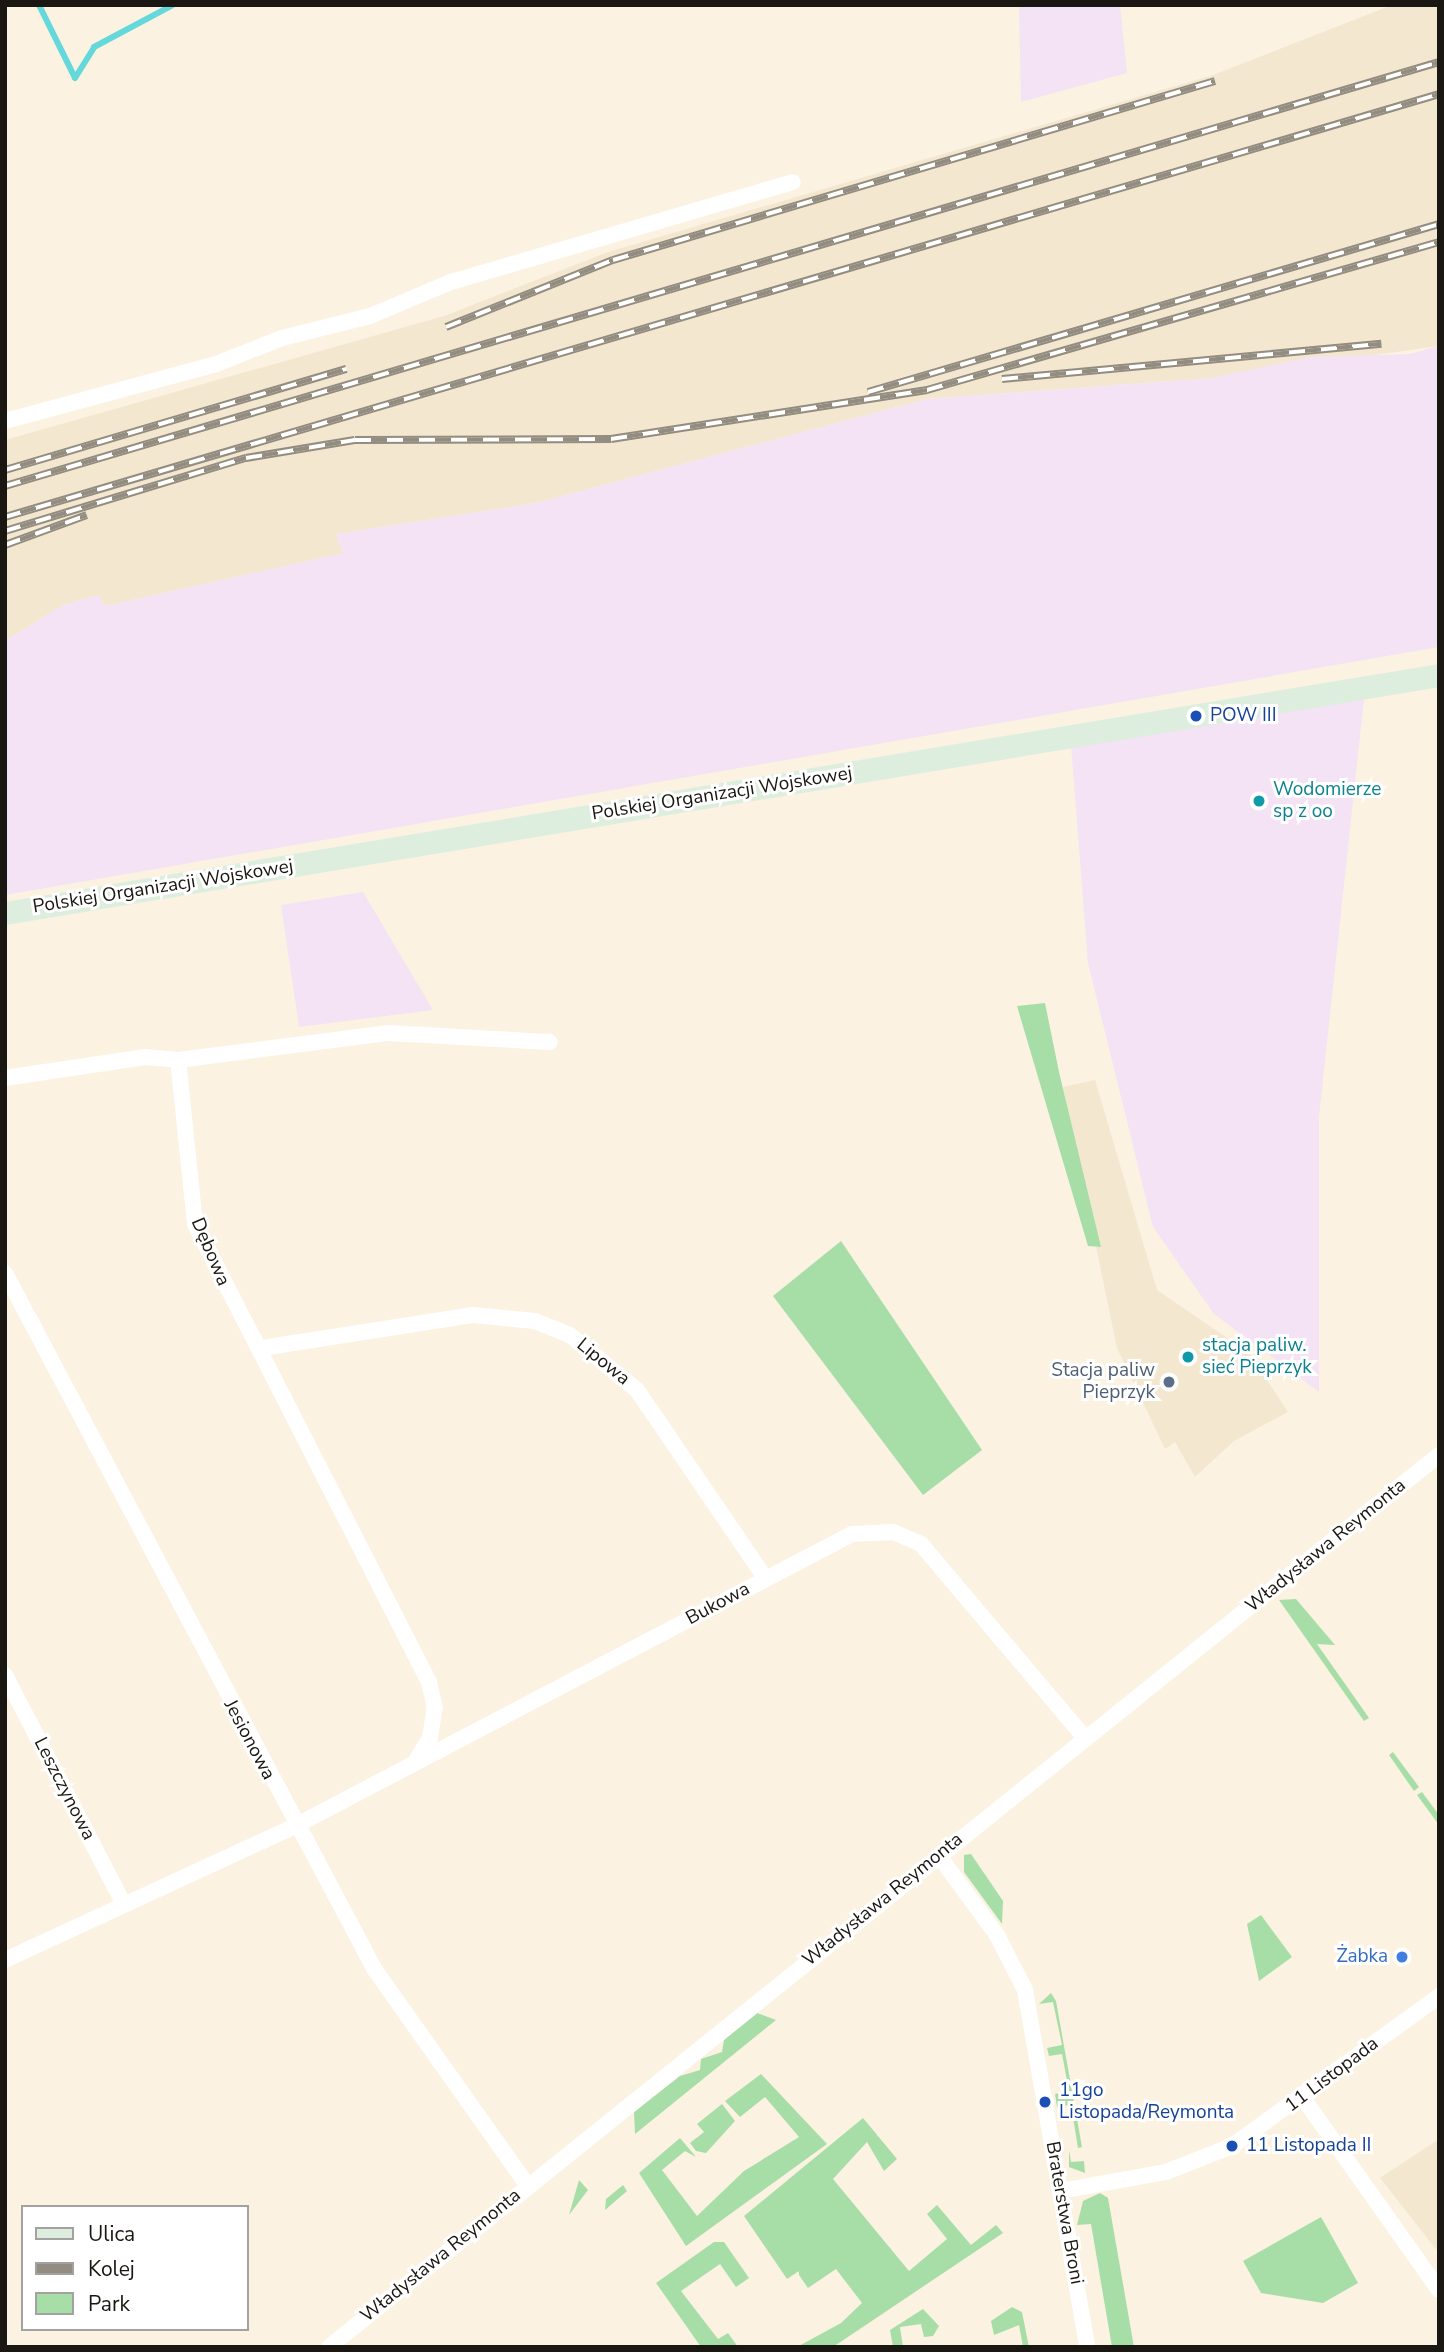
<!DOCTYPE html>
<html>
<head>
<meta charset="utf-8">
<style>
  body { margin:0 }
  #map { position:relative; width:1444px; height:2352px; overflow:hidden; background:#fbf2e1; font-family:"Nunito Sans",sans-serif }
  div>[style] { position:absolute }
  .built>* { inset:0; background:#f4e7cf }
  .industrial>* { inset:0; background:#f4e3f5 }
  .green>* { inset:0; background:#a7dea7 }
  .stream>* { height:6px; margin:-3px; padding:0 3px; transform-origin:3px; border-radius:3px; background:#64d8db }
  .minor>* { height:16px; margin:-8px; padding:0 8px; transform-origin:8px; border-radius:8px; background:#fff }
  .secondary>* { height:23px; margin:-11.5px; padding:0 11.5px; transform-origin:11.5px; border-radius:11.5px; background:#ddeede }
  .rail>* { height:8px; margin-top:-4px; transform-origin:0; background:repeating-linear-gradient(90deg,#fff 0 16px,#938c81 0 32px); box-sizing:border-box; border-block:2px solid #938c81 }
  .dots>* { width:19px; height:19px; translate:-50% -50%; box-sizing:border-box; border:4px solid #fff; border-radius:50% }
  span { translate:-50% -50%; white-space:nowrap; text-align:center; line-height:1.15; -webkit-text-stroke:6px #fff; paint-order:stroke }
  .transit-label { font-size:19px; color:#164399 }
  .left { translate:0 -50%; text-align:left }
  .culture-label { font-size:19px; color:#0d838f }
  .street-label { font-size:19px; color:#1a1611 }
  .service-label { font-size:19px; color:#4e5e75 }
  .right { translate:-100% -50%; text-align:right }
  .shop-label { font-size:19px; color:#366cbe }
  .frame { position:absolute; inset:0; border:7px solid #1a1611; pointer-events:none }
  .legend { position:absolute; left:21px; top:2205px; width:228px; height:126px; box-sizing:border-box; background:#fff; border:2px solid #a3a2a0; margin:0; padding:9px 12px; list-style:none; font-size:21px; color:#1a1611 }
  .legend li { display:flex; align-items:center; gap:14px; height:35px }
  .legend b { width:35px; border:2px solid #a3a2a0 }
</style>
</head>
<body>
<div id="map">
  <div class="built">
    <i style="clip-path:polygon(1392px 5px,1439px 5px,1439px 346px,1211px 378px,927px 399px,536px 503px,337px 534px,344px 553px,105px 606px,98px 595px,63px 605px,5px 641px,5px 440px,444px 316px,608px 252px,1213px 75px)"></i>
    <i style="clip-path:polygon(1095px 1080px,1157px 1290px,1249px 1353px,1288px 1412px,1234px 1441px,1195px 1477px,1175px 1442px,1165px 1449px,1117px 1348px,1063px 1087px)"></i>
    <i style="clip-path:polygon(1439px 2139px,1439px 2253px,1380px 2178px)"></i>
  </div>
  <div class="industrial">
    <i style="clip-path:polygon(1019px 5px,1120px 5px,1127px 73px,1021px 102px)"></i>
    <i style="clip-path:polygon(1439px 346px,1439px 647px,5px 895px,5px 641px,63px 605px,98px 595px,105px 606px,343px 553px,336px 534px,536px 503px,927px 399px,1211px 378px,1311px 357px,1410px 354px)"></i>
    <i style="clip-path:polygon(1364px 699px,1319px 1117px,1319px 1392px,1214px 1314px,1153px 1227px,1088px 963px,1071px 745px)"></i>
    <i style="clip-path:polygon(363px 892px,433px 1010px,299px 1027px,281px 905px)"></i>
  </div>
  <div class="green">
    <i style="clip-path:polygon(1045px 1003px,1059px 1072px,1101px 1247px,1088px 1246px,1017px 1006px)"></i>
    <i style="clip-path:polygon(841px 1241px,982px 1450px,923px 1495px,773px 1296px)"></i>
    <i style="clip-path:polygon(1296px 1599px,1335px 1645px,1317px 1644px,1369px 1718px,1364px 1721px,1279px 1600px)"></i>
    <i style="clip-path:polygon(1393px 1752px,1419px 1787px,1414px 1791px,1389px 1755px)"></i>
    <i style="clip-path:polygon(1422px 1792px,1439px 1815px,1439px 1825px,1417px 1795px)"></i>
    <i style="clip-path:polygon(971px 1854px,1003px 1901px,1002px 1924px,964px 1872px,964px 1855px)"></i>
    <i style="clip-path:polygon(1261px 1915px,1292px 1957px,1259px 1981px,1247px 1924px)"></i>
    <i style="clip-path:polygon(1051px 1993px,1056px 2001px,1082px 2147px,1078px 2148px,1071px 2105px,1057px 2107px,1055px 2094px,1069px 2091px,1062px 2054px,1049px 2056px,1047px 2048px,1062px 2045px,1053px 2002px,1039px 2004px)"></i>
    <i style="clip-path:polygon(757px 2013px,776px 2020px,635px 2134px,634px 2112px,680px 2076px,700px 2070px,701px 2059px,722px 2052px,724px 2040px)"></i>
    <i style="clip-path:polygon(761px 2074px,827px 2144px,686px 2246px,639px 2173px,680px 2138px,696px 2157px,685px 2151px,662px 2170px,697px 2216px,744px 2171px,799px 2137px,765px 2097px,740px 2117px,725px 2101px)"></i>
    <i style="clip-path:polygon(722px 2104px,735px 2121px,706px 2153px,696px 2151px,690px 2143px,704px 2132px,697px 2124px)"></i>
    <i style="clip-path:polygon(863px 2118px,897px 2159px,884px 2171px,867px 2142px,833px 2179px,909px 2271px,947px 2239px,927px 2214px,937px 2205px,971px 2245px,996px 2225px,1003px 2233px,833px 2347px,797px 2347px,841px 2323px,862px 2303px,836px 2269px,808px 2288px,799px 2275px,797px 2241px,799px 2271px,787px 2279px,744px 2216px)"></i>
    <i style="clip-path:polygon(1069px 2150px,1071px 2162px,1084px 2161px,1085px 2173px,1069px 2167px)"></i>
    <i style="clip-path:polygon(579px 2180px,588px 2190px,569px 2215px)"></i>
    <i style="clip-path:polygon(623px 2185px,627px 2191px,605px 2210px,606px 2199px)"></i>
    <i style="clip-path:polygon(1100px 2193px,1108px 2198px,1134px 2347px,1112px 2347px,1091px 2224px,1077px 2225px,1083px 2201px)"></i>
    <i style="clip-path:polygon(1321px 2217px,1358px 2283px,1323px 2303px,1261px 2293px,1243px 2261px)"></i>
    <i style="clip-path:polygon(714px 2242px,724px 2242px,749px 2278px,736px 2287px,720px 2264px,681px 2291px,718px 2339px,728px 2333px,738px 2347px,701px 2347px,656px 2283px)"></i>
    <i style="clip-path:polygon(1012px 2307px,1022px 2312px,1029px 2347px,1023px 2347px,1019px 2325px,994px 2335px,991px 2321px)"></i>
    <i style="clip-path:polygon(923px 2309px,939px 2326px,933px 2336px,924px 2337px,921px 2324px,900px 2327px,903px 2347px,893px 2347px,890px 2330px)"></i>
  </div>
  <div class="stream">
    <i style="left:39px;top:5px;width:81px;rotate:63.7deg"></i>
    <i style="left:75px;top:78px;width:36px;rotate:-58deg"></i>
    <i style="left:94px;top:47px;width:89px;rotate:-28deg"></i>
  </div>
  <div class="minor">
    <i style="left:5px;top:421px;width:219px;rotate:-15.1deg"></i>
    <i style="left:216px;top:364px;width:71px;rotate:-21.5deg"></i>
    <i style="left:282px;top:338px;width:91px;rotate:-14deg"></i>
    <i style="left:370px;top:316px;width:88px;rotate:-22.8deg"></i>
    <i style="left:451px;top:282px;width:356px;rotate:-16.3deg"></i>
    <i style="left:5px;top:1078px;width:142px;rotate:-8.5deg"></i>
    <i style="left:145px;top:1057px;width:33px;rotate:5deg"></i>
    <i style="left:5px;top:1273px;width:789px;rotate:62.04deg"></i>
    <i style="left:375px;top:1970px;width:265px;rotate:54.7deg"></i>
    <i style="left:262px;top:1348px;width:214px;rotate:-8.9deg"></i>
    <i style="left:473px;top:1315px;width:62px;rotate:5.5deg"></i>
    <i style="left:535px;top:1321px;width:38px;rotate:22deg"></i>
    <i style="left:570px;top:1335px;width:87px;rotate:39.4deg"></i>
    <i style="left:637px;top:1390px;width:229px;rotate:55.7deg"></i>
    <i style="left:5px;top:1675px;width:257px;rotate:62.6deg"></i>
    <i style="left:415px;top:1762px;width:28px;rotate:-58deg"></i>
    <i style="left:430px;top:1738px;width:30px;rotate:-81deg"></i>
    <i style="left:435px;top:1708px;width:27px;rotate:-103deg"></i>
    <i style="left:429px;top:1682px;width:514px;rotate:-117.06deg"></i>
    <i style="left:195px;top:1224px;width:165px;rotate:-95.9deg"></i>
    <i style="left:178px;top:1060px;width:213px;rotate:-7.3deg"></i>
    <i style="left:389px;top:1033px;width:161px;rotate:3.2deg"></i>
    <i style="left:939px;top:1856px;width:98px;rotate:53.7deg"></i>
    <i style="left:997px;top:1935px;width:62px;rotate:63deg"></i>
    <i style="left:1025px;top:1990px;width:362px;rotate:80.1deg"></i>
    <i style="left:5px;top:1960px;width:319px;rotate:-24.8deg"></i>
    <i style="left:295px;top:1826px;width:629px;rotate:-27.67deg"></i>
    <i style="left:852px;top:1534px;width:41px;rotate:-2.8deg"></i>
    <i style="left:893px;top:1532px;width:30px;rotate:23deg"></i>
    <i style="left:921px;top:1544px;width:255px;rotate:49.8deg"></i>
    <i style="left:1303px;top:2098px;width:235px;rotate:54.7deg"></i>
    <i style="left:1061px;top:2191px;width:107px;rotate:-10.3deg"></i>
    <i style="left:1166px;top:2172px;width:71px;rotate:-21.5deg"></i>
    <i style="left:1232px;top:2146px;width:256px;rotate:-35.9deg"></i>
    <i style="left:329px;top:2347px;width:1424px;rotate:-38.79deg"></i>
  </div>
  <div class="secondary">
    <i style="left:5px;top:913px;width:1454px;rotate:-9.42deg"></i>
  </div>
  <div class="rail">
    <i style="left:446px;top:327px;width:180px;rotate:-21.9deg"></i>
    <i style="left:613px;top:260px;width:628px;rotate:-16.56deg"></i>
    <i style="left:1002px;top:379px;width:381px;rotate:-5.3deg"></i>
    <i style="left:868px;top:392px;width:595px;rotate:-16.39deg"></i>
    <i style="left:5px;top:470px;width:356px;rotate:-16.5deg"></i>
    <i style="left:5px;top:486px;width:1495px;rotate:-16.47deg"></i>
    <i style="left:5px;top:517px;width:1495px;rotate:-16.43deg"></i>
    <i style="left:5px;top:531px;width:252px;rotate:-16.9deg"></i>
    <i style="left:246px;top:458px;width:110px;rotate:-9.4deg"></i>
    <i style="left:355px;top:440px;width:256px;rotate:-0.2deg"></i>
    <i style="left:611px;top:439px;width:320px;rotate:-8.8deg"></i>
    <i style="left:927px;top:390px;width:533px;rotate:-16.12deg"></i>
    <i style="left:5px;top:545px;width:87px;rotate:-20.1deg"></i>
  </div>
  <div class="dots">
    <i style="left:1196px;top:716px;background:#1a4fb4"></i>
    <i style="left:1259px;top:801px;background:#0f9aa8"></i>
    <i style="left:1188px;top:1357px;background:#0f9aa8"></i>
    <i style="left:1169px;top:1382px;background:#5c6f8a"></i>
    <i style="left:1402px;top:1957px;background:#3f7fe0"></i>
    <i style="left:1045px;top:2102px;background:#1a4fb4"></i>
    <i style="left:1232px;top:2146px;background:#1a4fb4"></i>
  </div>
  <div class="transit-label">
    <span class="left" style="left:1210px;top:716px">POW III</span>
    <span class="left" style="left:1059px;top:2102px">11go<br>Listopada/Reymonta</span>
    <span class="left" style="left:1246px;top:2146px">11 Listopada II</span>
  </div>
  <div class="culture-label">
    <span class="left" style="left:1273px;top:801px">Wodomierze<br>sp z oo</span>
    <span class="left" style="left:1202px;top:1357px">stacja paliw.<br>sieć Pieprzyk</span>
  </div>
  <div class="street-label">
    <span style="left:722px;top:794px;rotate:-9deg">Polskiej Organizacji Wojskowej</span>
    <span style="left:163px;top:887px;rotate:-9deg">Polskiej Organizacji Wojskowej</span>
    <span style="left:210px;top:1252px;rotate:67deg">Dębowa</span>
    <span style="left:603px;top:1362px;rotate:39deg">Lipowa</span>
    <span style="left:1326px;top:1546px;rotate:-39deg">Władysława Reymonta</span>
    <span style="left:718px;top:1604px;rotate:-28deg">Bukowa</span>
    <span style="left:249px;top:1740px;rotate:62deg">Jesionowa</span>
    <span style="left:64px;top:1789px;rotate:63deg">Leszczynowa</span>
    <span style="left:883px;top:1900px;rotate:-39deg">Władysława Reymonta</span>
    <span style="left:1332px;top:2075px;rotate:-37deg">11 Listopada</span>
    <span style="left:1064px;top:2213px;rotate:80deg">Braterstwa Broni</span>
    <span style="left:441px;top:2256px;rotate:-39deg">Władysława Reymonta</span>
  </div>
  <div class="service-label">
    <span class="right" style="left:1155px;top:1382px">Stacja paliw<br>Pieprzyk</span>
  </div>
  <div class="shop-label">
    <span class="right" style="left:1388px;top:1957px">Żabka</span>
  </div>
  <div class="frame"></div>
  <ul class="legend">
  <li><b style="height:9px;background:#ddeede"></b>Ulica</li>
  <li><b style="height:9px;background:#938c81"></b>Kolej</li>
  <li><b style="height:19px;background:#a7dea7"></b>Park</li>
  </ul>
</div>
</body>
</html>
